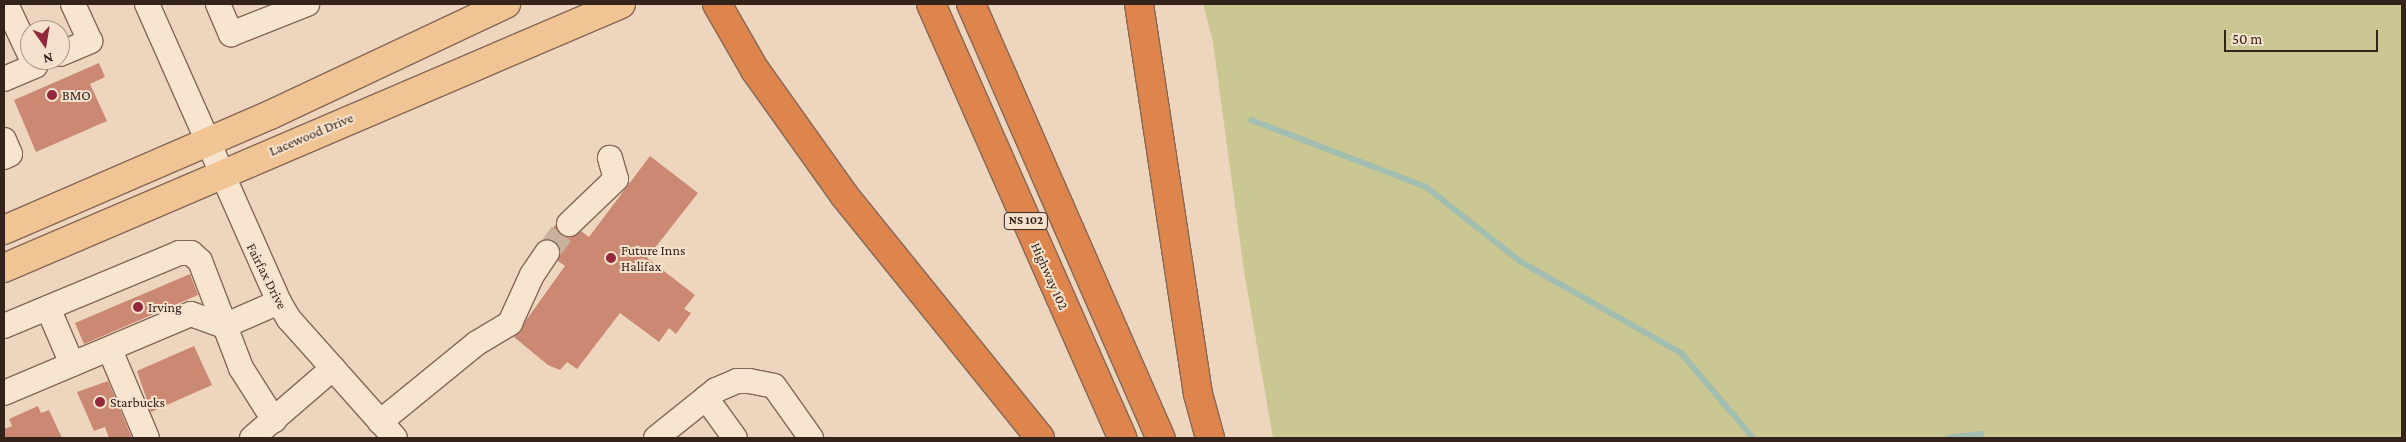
<!DOCTYPE html>
<html>
<head>
<meta charset="utf-8">
<style>
  body { margin:0 }
  #map { position:relative; width:2406px; height:442px; overflow:hidden; background:#edd6bd; font-family:"Crimson Pro",serif }
  div>[style] { position:absolute }
  .green>* { inset:0; background:#cac792 }
  .stream>* { height:6px; margin:-3px; padding:0 3px; transform-origin:3px; border-radius:3px; background:#a1beb1 }
  .building>* { inset:0; background:#cb8873 }
  .minor-tunnel>* { height:24px; margin-top:-12px; transform-origin:0; background:repeating-linear-gradient(90deg,#c8b29d 0 24px,transparent 0 36px) }
  .roads { filter:drop-shadow(1px 0 #856757) drop-shadow(-1px 0 #856757) drop-shadow(0 1px #856757) drop-shadow(0 -1px #856757) }
  .minor>* { height:24px; margin:-12px; padding:0 12px; transform-origin:12px; border-radius:12px; background:#f8e5d0 }
  .major>* { height:28px; margin:-14px; padding:0 14px; transform-origin:14px; border-radius:14px; background:#f1c494 }
  .highway>* { height:28px; margin:-14px; padding:0 14px; transform-origin:14px; border-radius:14px; background:#de854d }
  .dots>* { width:14px; height:14px; translate:-50% -50%; box-sizing:border-box; border:2px solid #f5e2cd; border-radius:50% }
  span { translate:-50% -50%; white-space:nowrap; text-align:center; line-height:1.15; -webkit-text-stroke:4px #f5e2cd; paint-order:stroke }
  .shield-label span { padding:1px 4px; background:#f5e2cd; border:1px solid; border-radius:4px; -webkit-text-stroke-width:0 }
  .shield-label { font-size:12px; color:#34231b; font-weight:700 }
  .poi-label { font-size:14px; color:#34231b }
  .left { translate:0 -50%; text-align:left }
  .street-label { font-size:14px; color:#34231b }
  .frame { position:absolute; inset:0; border:5px solid #34231b; pointer-events:none }
  .north { position:absolute; left:20px; top:20px; width:50px; height:50px; box-sizing:border-box; background:#f5e2cd; border:1px solid #a89686; border-radius:50%; rotate:167deg; font-size:14px; font-weight:700; line-height:20px; text-align:center; color:#34231b }
  .north::after { content:''; display:block; margin:auto; width:18px; height:22px; background:#93273b; clip-path:polygon(50% 0,100% 100%,50% 72%,0 100%) }
  .scale { position:absolute; left:2224px; top:30px; width:154px; height:22px; box-sizing:border-box; border:2px solid #34231b; border-top:0; padding-left:6px; font-size:15px; line-height:18px; white-space:nowrap; color:#34231b; -webkit-text-stroke:4px #f5e2cd; paint-order:stroke }
</style>
</head>
<body>
<div id="map">
  <div class="green">
    <i style="clip-path:polygon(1203px 4px,2402px 4px,2402px 438px,1273px 438px,1244px 271px,1213px 42px)"></i>
  </div>
  <div class="stream">
    <i style="left:1251px;top:120px;width:187px;rotate:20.9deg"></i>
    <i style="left:1426px;top:187px;width:121px;rotate:38.3deg"></i>
    <i style="left:1521px;top:262px;width:184px;rotate:29.6deg"></i>
    <i style="left:1681px;top:353px;width:111px;rotate:49.7deg"></i>
    <i style="left:1948px;top:438px;width:33px;rotate:-7deg"></i>
    <i style="left:1981px;top:434px;width:4px;rotate:90deg"></i>
  </div>
  <div class="building">
    <i style="clip-path:polygon(99px 63px,105px 77px,90px 84px,107px 121px,36px 152px,14px 100px)"></i>
    <i style="clip-path:polygon(650px 156px,698px 193px,647px 258px,695px 295px,684px 309px,691px 313px,676px 334px,669px 328px,659px 342px,620px 313px,577px 369px,567px 362px,560px 370px,548px 365px,514px 337px,565px 266px,558px 261px,559px 247px,544px 240px,556px 224px,565px 237px,581px 231px,589px 237px)"></i>
    <i style="clip-path:polygon(190px 274px,198px 295px,84px 344px,75px 323px)"></i>
    <i style="clip-path:polygon(194px 346px,212px 385px,151px 412px,137px 371px)"></i>
    <i style="clip-path:polygon(108px 381px,132px 438px,109px 438px,105px 427px,94px 431px,77px 392px)"></i>
    <i style="clip-path:polygon(38px 406px,41px 413px,49px 410px,62px 438px,4px 438px,4px 429px,12px 426px,9px 419px)"></i>
  </div>
  <div class="minor-tunnel">
    <i style="left:547px;top:253px;width:36px;rotate:-53deg"></i>
  </div>
  <div class="roads">
    <div class="minor">
      <i style="left:6px;top:4px;width:56px;rotate:64.8deg"></i>
      <i style="left:147px;top:4px;width:326px;rotate:66.1deg"></i>
      <i style="left:279px;top:302px;width:20px;rotate:60deg"></i>
      <i style="left:289px;top:319px;width:159px;rotate:48.3deg"></i>
      <i style="left:218px;top:4px;width:33px;rotate:67deg"></i>
      <i style="left:231px;top:34px;width:82px;rotate:-21.5deg"></i>
      <i style="left:60px;top:54px;width:33px;rotate:-23deg"></i>
      <i style="left:90px;top:41px;width:41px;rotate:-114.7deg"></i>
      <i style="left:4px;top:79px;width:34px;rotate:-23deg"></i>
      <i style="left:4px;top:140px;width:15px;rotate:67deg"></i>
      <i style="left:10px;top:154px;width:7px;rotate:153deg"></i>
      <i style="left:569px;top:224px;width:65px;rotate:-43.8deg"></i>
      <i style="left:616px;top:179px;width:22px;rotate:-106deg"></i>
      <i style="left:48px;top:308px;width:61px;rotate:66.8deg"></i>
      <i style="left:4px;top:326px;width:190px;rotate:-22.6deg"></i>
      <i style="left:179px;top:253px;width:12px"></i>
      <i style="left:191px;top:253px;width:12px;rotate:42deg"></i>
      <i style="left:200px;top:261px;width:115px;rotate:69deg"></i>
      <i style="left:241px;top:368px;width:62px;rotate:57.6deg"></i>
      <i style="left:110px;top:350px;width:95px;rotate:67.2deg"></i>
      <i style="left:4px;top:393px;width:203px;rotate:-22.9deg"></i>
      <i style="left:191px;top:314px;width:35px;rotate:20deg"></i>
      <i style="left:224px;top:326px;width:60px;rotate:-23.6deg"></i>
      <i style="left:706px;top:398px;width:49px;rotate:54.1deg"></i>
      <i style="left:380px;top:422px;width:125px;rotate:-39.2deg"></i>
      <i style="left:477px;top:343px;width:39px;rotate:-31deg"></i>
      <i style="left:510px;top:323px;width:53px;rotate:-65.4deg"></i>
      <i style="left:532px;top:275px;width:27px;rotate:-56deg"></i>
      <i style="left:252px;top:438px;width:107px;rotate:-40.8deg"></i>
      <i style="left:656px;top:438px;width:77px;rotate:-38.7deg"></i>
      <i style="left:716px;top:390px;width:23px;rotate:-23deg"></i>
      <i style="left:737px;top:381px;width:12px"></i>
      <i style="left:749px;top:381px;width:25px;rotate:11deg"></i>
      <i style="left:774px;top:386px;width:64px;rotate:54.6deg"></i>
    </div>
    <div class="major">
      <i style="left:4px;top:230px;width:290px;rotate:-23.4deg"></i>
      <i style="left:270px;top:115px;width:261px;rotate:-25.2deg"></i>
      <i style="left:4px;top:268px;width:671px;rotate:-23.16deg"></i>
    </div>
    <div class="highway">
      <i style="left:717px;top:4px;width:76px;rotate:60.1deg"></i>
      <i style="left:755px;top:70px;width:153px;rotate:54.5deg"></i>
      <i style="left:844px;top:195px;width:312px;rotate:51.1deg"></i>
      <i style="left:931px;top:4px;width:474px;rotate:66.2deg"></i>
      <i style="left:971px;top:4px;width:474px;rotate:66.4deg"></i>
      <i style="left:1139px;top:4px;width:394px;rotate:81.4deg"></i>
      <i style="left:1198px;top:394px;width:46px;rotate:74.7deg"></i>
    </div>
  </div>
  <div class="dots">
    <i style="left:52px;top:95px;background:#93273b"></i>
    <i style="left:611px;top:258px;background:#93273b"></i>
    <i style="left:138px;top:307px;background:#93273b"></i>
    <i style="left:100px;top:402px;background:#93273b"></i>
  </div>
  <div class="shield-label">
    <span style="left:1026px;top:221px">NS 102</span>
  </div>
  <div class="poi-label">
    <span class="left" style="left:62px;top:95px">BMO</span>
    <span class="left" style="left:621px;top:258px">Future Inns<br>Halifax</span>
    <span class="left" style="left:148px;top:307px">Irving</span>
    <span class="left" style="left:110px;top:402px">Starbucks</span>
  </div>
  <div class="street-label">
    <span style="left:311px;top:134px;rotate:-23deg">Lacewood Drive</span>
    <span style="left:267px;top:276px;rotate:63deg">Fairfax Drive</span>
    <span style="left:1050px;top:276px;rotate:66deg">Highway 102</span>
  </div>
  <div class="frame"></div>
  <div class="north">N</div>
  <div class="scale">50 m</div>
</div>
</body>
</html>
